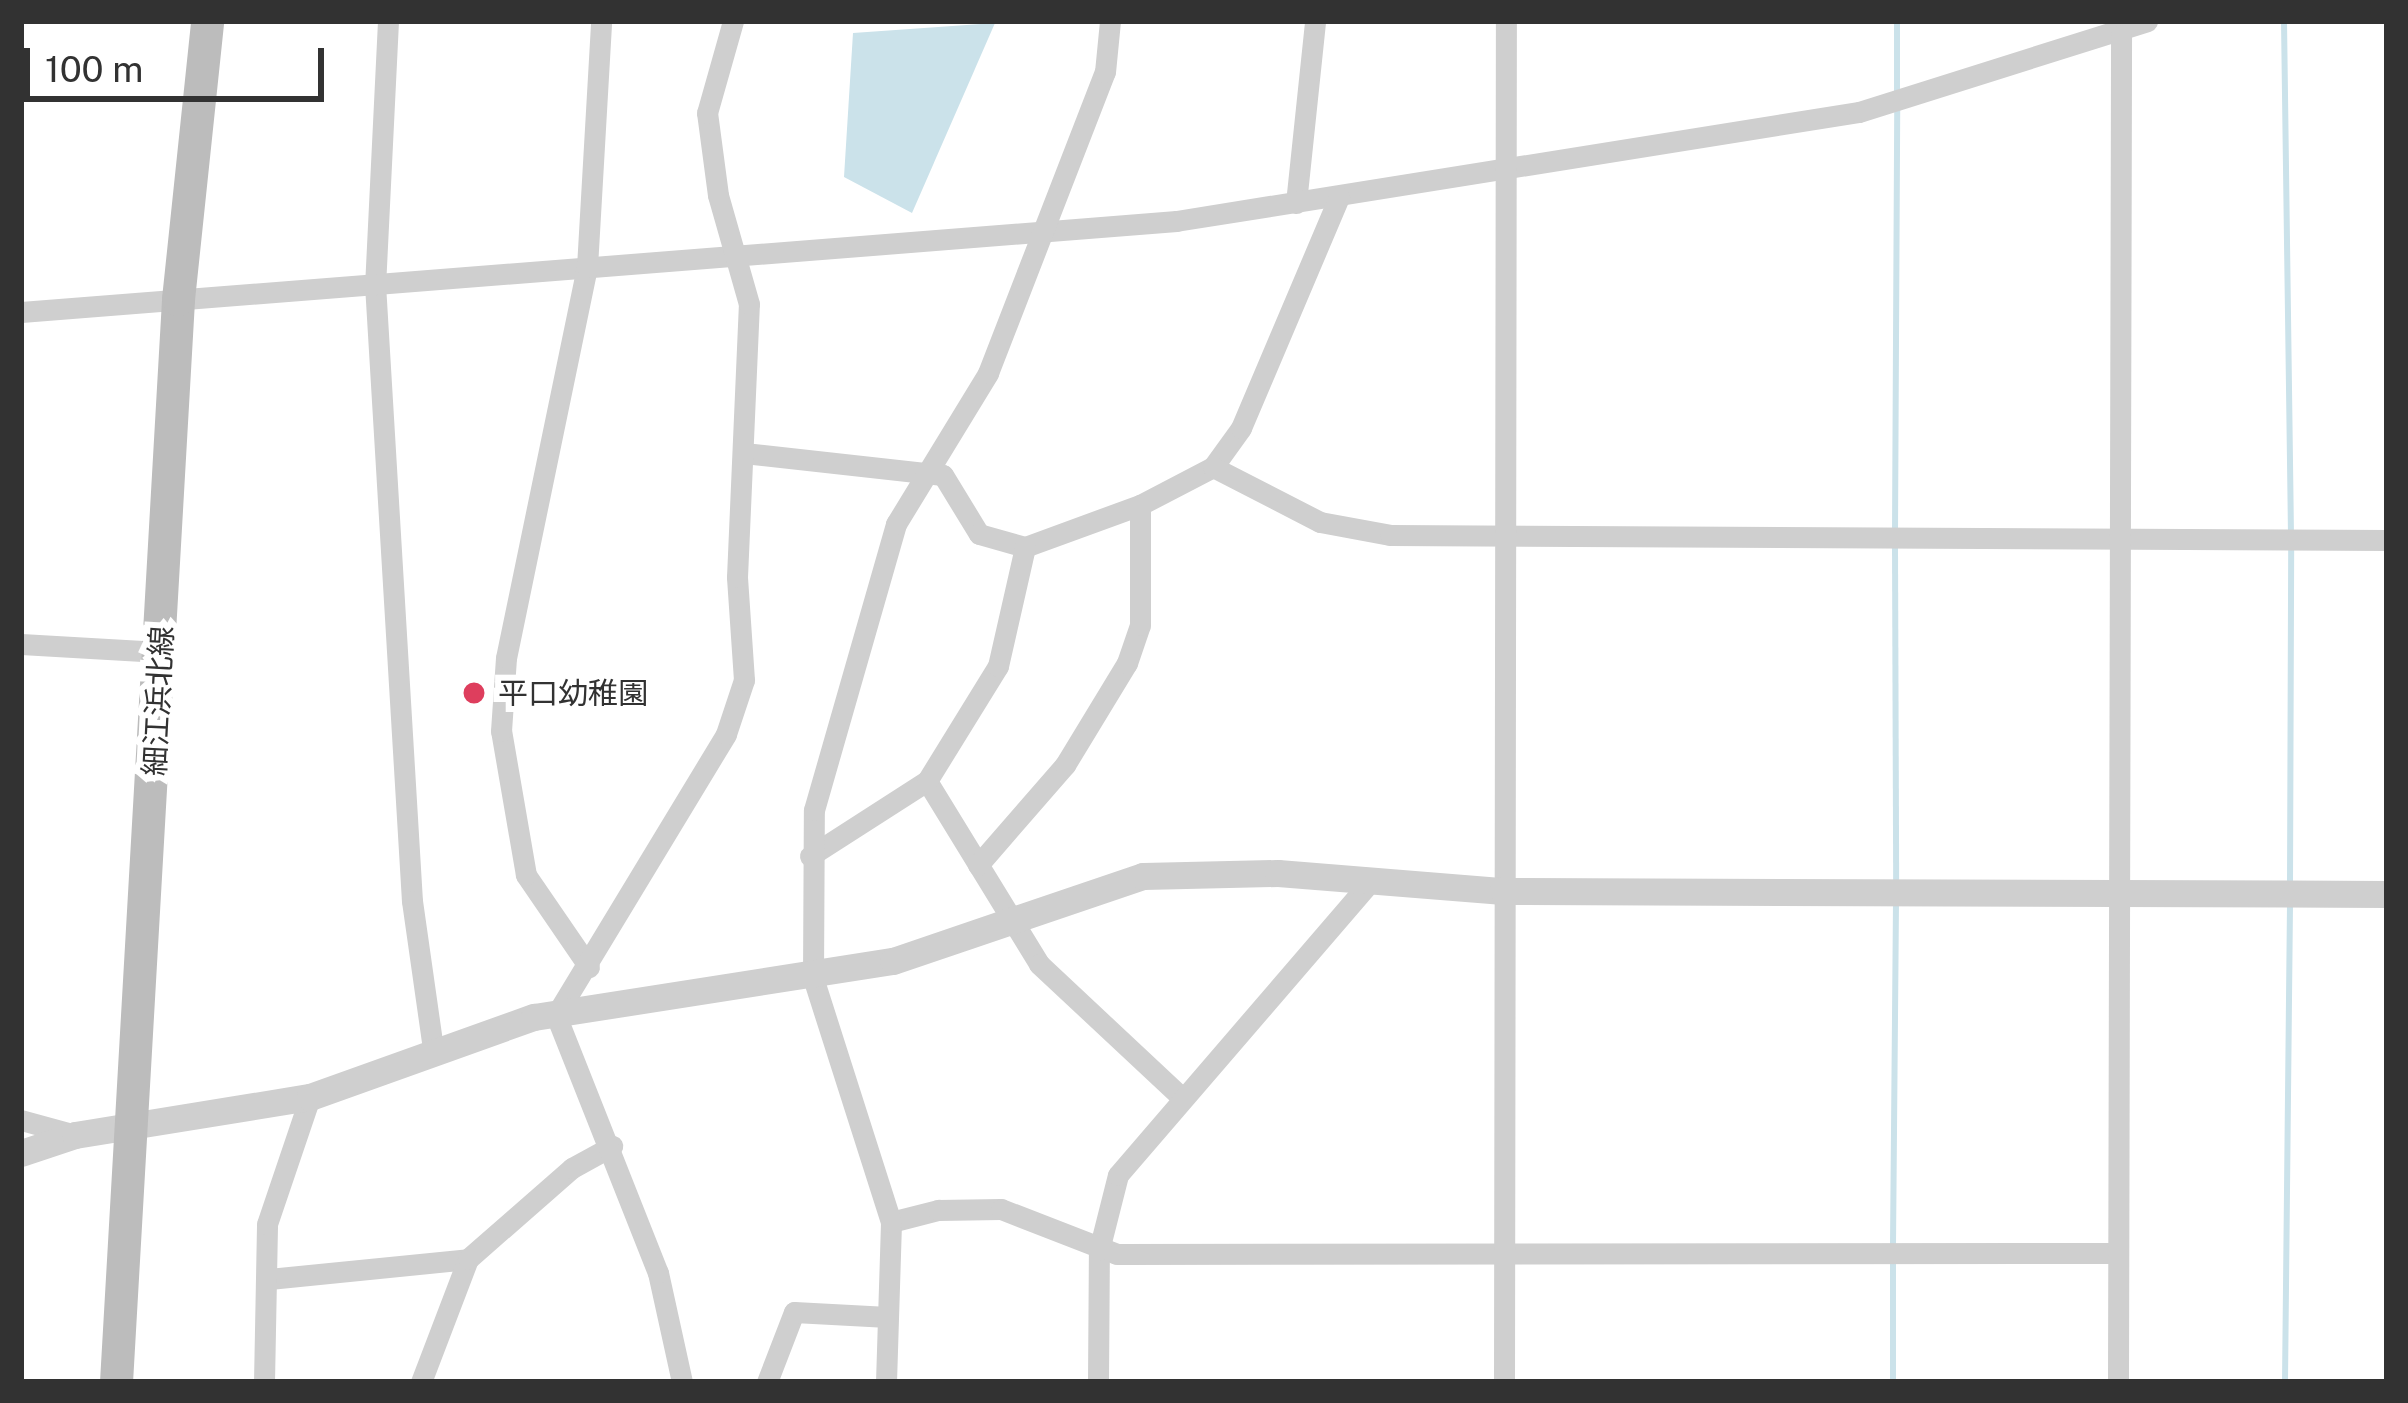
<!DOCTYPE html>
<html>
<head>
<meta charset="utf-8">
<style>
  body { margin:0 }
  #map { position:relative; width:2408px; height:1403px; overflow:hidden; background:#fff; font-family:"Public Sans","Noto Sans JP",sans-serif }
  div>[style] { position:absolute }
  .water>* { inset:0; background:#cbe2ea }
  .stream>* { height:6px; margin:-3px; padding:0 3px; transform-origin:3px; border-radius:3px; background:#cbe2ea }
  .minor>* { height:21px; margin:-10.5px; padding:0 10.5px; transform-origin:10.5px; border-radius:10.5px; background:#cfcfcf }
  .tertiary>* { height:27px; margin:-13.5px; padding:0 13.5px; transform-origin:13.5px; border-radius:13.5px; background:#cfcfcf }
  .secondary>* { height:33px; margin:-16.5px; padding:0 16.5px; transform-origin:16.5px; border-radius:16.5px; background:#bcbcbc }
  .dots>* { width:33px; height:33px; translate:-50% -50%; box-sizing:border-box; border:6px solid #fff; border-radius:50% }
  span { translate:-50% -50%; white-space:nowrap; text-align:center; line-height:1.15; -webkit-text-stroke:12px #fff; paint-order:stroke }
  .poi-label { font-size:30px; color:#323232 }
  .left { translate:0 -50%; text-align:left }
  .street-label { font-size:30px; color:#323232 }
  .frame { position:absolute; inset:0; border:24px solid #323232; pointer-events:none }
  .scale { position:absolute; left:24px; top:48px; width:300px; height:54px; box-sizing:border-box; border:6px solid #323232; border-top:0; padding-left:15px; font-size:36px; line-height:42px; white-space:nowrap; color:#323232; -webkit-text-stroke:9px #fff; paint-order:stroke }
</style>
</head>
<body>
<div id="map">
  <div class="water">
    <i style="clip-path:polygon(995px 23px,912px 213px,844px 177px,853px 33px)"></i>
  </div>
  <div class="stream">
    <i style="left:1897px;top:21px;width:73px;rotate:90deg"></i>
    <i style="left:2284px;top:21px;width:511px;rotate:89.22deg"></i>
    <i style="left:1895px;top:532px;width:424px;rotate:-89.7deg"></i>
    <i style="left:1895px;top:546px;width:340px;rotate:89.8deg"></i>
    <i style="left:2290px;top:886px;width:340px;rotate:-89.8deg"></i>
    <i style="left:1893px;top:1246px;width:346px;rotate:-89.5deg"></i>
    <i style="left:1893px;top:1382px;width:122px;rotate:-90deg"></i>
    <i style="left:2285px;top:1382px;width:482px;rotate:-89.4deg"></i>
  </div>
  <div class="minor">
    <i style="left:388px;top:21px;width:263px;rotate:92.8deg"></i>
    <i style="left:375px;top:284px;width:618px;rotate:86.57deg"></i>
    <i style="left:412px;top:901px;width:149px;rotate:81.9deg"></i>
    <i style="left:1296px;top:203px;width:183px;rotate:-84deg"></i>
    <i style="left:21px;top:312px;width:1159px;rotate:-4.5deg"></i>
    <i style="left:1176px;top:221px;width:692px;rotate:-9.07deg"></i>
    <i style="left:1859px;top:112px;width:302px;rotate:-17.5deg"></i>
    <i style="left:744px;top:453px;width:200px;rotate:6.3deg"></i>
    <i style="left:943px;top:475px;width:69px;rotate:58.6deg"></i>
    <i style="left:979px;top:534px;width:48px;rotate:15.8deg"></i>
    <i style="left:1025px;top:547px;width:122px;rotate:-20.1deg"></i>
    <i style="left:1140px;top:505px;width:82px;rotate:-27.5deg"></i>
    <i style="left:1213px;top:467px;width:48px;rotate:-54.3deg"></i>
    <i style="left:1241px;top:428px;width:251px;rotate:-67deg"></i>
    <i style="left:1213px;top:467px;width:120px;rotate:27.2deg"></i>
    <i style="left:1320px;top:522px;width:71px;rotate:10.5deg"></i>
    <i style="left:1390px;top:535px;width:997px;rotate:0.29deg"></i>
    <i style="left:21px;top:644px;width:139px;rotate:3.3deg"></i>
    <i style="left:927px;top:781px;width:215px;rotate:58.5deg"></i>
    <i style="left:1039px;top:964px;width:196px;rotate:43.1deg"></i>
    <i style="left:810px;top:856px;width:139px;rotate:-32.7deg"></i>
    <i style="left:927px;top:781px;width:135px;rotate:-58.3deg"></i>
    <i style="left:998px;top:666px;width:122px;rotate:-77.2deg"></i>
    <i style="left:978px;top:865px;width:133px;rotate:-49deg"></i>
    <i style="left:1065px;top:765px;width:119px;rotate:-58.7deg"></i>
    <i style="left:1127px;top:663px;width:40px;rotate:-71.1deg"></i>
    <i style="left:1140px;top:625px;width:120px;rotate:-90deg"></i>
    <i style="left:589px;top:967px;width:112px;rotate:-124.4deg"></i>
    <i style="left:526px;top:875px;width:146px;rotate:-99.8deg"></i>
    <i style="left:501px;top:731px;width:73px;rotate:-86.1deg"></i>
    <i style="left:506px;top:658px;width:399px;rotate:-78.3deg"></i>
    <i style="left:587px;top:267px;width:246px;rotate:-86.7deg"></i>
    <i style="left:21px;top:1120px;width:56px;rotate:15.5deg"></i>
    <i style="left:891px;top:1222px;width:49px;rotate:-14.3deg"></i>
    <i style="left:938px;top:1210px;width:63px;rotate:-0.9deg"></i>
    <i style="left:1001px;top:1209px;width:124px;rotate:21.2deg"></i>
    <i style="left:1117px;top:1254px;width:1001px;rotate:-0.06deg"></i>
    <i style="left:269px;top:1279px;width:200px;rotate:-5.7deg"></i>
    <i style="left:264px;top:1382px;width:158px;rotate:-88.9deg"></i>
    <i style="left:267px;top:1224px;width:134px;rotate:-71.3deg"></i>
    <i style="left:421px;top:1382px;width:132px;rotate:-69.1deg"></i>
    <i style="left:468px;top:1259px;width:138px;rotate:-41.2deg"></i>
    <i style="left:572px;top:1168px;width:46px;rotate:-28.8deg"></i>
    <i style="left:682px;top:1382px;width:112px;rotate:-102.4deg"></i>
    <i style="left:658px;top:1273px;width:277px;rotate:-111.6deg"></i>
    <i style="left:556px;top:1015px;width:328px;rotate:-58.8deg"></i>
    <i style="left:726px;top:734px;width:57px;rotate:-71.6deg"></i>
    <i style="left:744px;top:680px;width:103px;rotate:-93.9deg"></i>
    <i style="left:737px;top:577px;width:273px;rotate:-87.5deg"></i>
    <i style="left:749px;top:304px;width:113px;rotate:-105.9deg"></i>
    <i style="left:718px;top:195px;width:83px;rotate:-97.6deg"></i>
    <i style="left:707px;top:113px;width:96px;rotate:-74.2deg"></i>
    <i style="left:767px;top:1382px;width:75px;rotate:-68.9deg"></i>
    <i style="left:794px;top:1312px;width:94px;rotate:3deg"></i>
    <i style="left:886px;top:1382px;width:160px;rotate:-88.2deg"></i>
    <i style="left:891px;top:1222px;width:257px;rotate:-107.7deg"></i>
    <i style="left:813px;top:977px;width:167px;rotate:-89.7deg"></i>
    <i style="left:814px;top:810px;width:298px;rotate:-74deg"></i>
    <i style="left:896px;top:524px;width:177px;rotate:-58.6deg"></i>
    <i style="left:988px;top:373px;width:323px;rotate:-68.8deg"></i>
    <i style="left:1105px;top:72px;width:51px;rotate:-84.4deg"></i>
    <i style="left:1098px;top:1382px;width:132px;rotate:-89.6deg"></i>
    <i style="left:1099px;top:1250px;width:77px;rotate:-75.8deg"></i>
    <i style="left:1118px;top:1175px;width:386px;rotate:-49.3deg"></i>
    <i style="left:1504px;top:1382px;width:1361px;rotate:-89.92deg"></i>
    <i style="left:2118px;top:1382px;width:1347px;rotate:-89.87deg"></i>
  </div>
  <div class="tertiary">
    <i style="left:21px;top:1153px;width:57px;rotate:-18.4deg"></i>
    <i style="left:75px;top:1135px;width:238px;rotate:-9.2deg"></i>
    <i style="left:310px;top:1097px;width:238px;rotate:-19.7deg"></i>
    <i style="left:534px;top:1017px;width:363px;rotate:-8.9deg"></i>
    <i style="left:893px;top:961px;width:264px;rotate:-18.8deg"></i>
    <i style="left:1143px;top:876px;width:135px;rotate:-1.3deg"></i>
    <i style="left:1278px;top:873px;width:226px;rotate:4.6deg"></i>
    <i style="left:1503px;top:891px;width:884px;rotate:0.19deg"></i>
  </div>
  <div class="secondary">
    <i style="left:116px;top:1382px;width:1085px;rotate:-86.72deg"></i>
    <i style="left:178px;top:299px;width:280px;rotate:-84deg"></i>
  </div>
  <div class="dots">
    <i style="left:474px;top:693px;background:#de3e5d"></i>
  </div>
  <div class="poi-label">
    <span class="left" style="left:498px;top:693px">平口幼稚園</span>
  </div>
  <div class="street-label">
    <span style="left:158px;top:701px;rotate:-87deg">細江浜北線</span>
  </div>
  <div class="frame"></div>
  <div class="scale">100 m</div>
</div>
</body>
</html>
